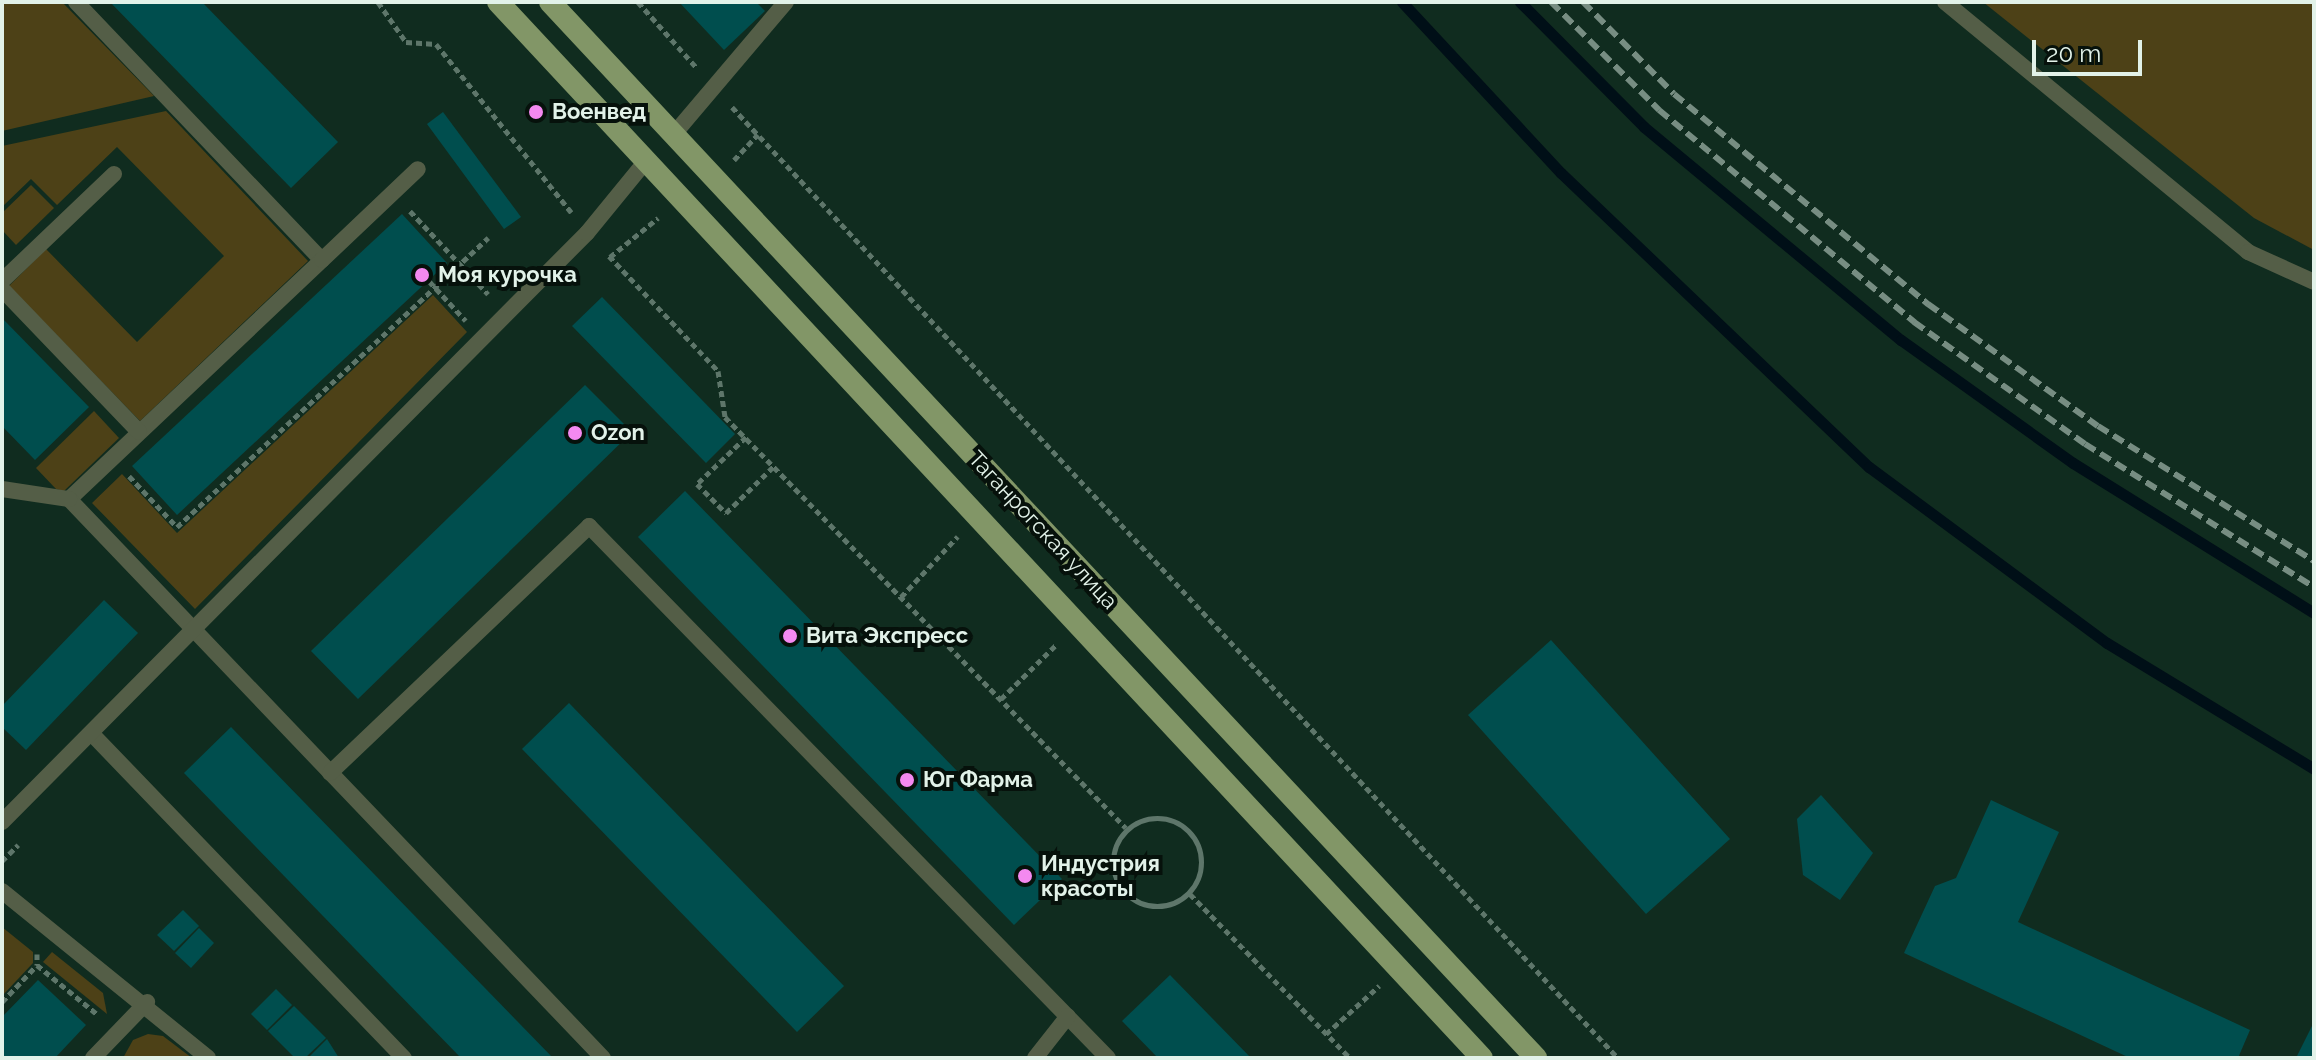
<!DOCTYPE html>
<html>
<head>
<meta charset="utf-8">
<style>
  body { margin:0 }
  #map { position:relative; width:2316px; height:1060px; overflow:hidden; background:#102c1f; font-family:Raleway,sans-serif }
  div>[style] { position:absolute }
  .green>* { inset:0; background:#4d4117 }
  .stream>* { height:11px; margin:-5.5px; padding:0 5.5px; transform-origin:5.5px; border-radius:5.5px; background:#000f17 }
  .building>* { inset:0; background:#004e4e }
  .path>* { height:5px; margin-top:-2.5px; transform-origin:0; background:repeating-linear-gradient(90deg,#5e766a 0 6px,transparent 0 10px) }
  .path>.ring { margin:-2.5px; padding:0; box-sizing:content-box; background:none; border:5px solid #5e766a; border-radius:50% }
  .service>* { height:16px; margin:-8px; padding:0 8px; transform-origin:8px; border-radius:8px; background:#545e47 }
  .primary>* { height:22px; margin:-11px; padding:0 11px; transform-origin:11px; border-radius:11px; background:#829667 }
  .rail>* { height:6px; margin-top:-3px; transform-origin:0; background:repeating-linear-gradient(90deg,#778d82 0 12px,transparent 0 18px) }
  .dots>* { width:22px; height:22px; translate:-50% -50%; box-sizing:border-box; border:4px solid #06110b; border-radius:50% }
  span { translate:-50% -50%; white-space:nowrap; text-align:center; line-height:1.15; -webkit-text-stroke:8px #06110b; paint-order:stroke }
  .poi-label { font-size:22px; color:#e2f2e9; font-weight:700 }
  .left { translate:0 -50%; text-align:left }
  .street-label { font-size:22px; color:#e2f2e9 }
  .frame { position:absolute; inset:0; border:4px solid #e2f2e9; pointer-events:none }
  .scale { position:absolute; left:2032px; top:40px; width:110px; height:36px; box-sizing:border-box; border:4px solid #e2f2e9; border-top:0; padding-left:10px; font-size:24px; line-height:28px; white-space:nowrap; color:#e2f2e9; -webkit-text-stroke:6px #06110b; paint-order:stroke }
</style>
</head>
<body>
<div id="map">
  <div class="green">
    <i style="clip-path:polygon(2px 2px,62px 2px,154px 96px,2px 131px)"></i>
    <i style="clip-path:polygon(1983px 2px,2314px 2px,2314px 250px,2254px 218px)"></i>
    <i style="clip-path:polygon(166px 111px,308px 261px,140px 421px,9px 286px,46px 249px,137px 342px,224px 256px,117px 147px,57px 205px,31px 179px,2px 207px,2px 146px)"></i>
    <i style="clip-path:polygon(31px 185px,54px 208px,16px 245px,2px 230px,2px 213px)"></i>
    <i style="clip-path:polygon(433px 295px,467px 332px,195px 609px,92px 503px,122px 474px,177px 533px)"></i>
    <i style="clip-path:polygon(94px 411px,119px 438px,64px 491px,56px 489px,36px 468px)"></i>
    <i style="clip-path:polygon(2px 927px,33px 952px,33px 963px,2px 996px)"></i>
    <i style="clip-path:polygon(52px 952px,103px 993px,107px 1014px,43px 962px)"></i>
    <i style="clip-path:polygon(148px 1034px,163px 1036px,192px 1058px,123px 1058px,133px 1040px)"></i>
  </div>
  <div class="stream">
    <i style="left:1402px;top:2px;width:233px;rotate:47.1deg"></i>
    <i style="left:1561px;top:173px;width:426px;rotate:43.7deg"></i>
    <i style="left:1869px;top:467px;width:296px;rotate:36.5deg"></i>
    <i style="left:2107px;top:643px;width:242px;rotate:31.3deg"></i>
    <i style="left:1520px;top:2px;width:176px;rotate:45.2deg"></i>
    <i style="left:1644px;top:127px;width:334px;rotate:39.7deg"></i>
    <i style="left:1901px;top:340px;width:211px;rotate:35.6deg"></i>
    <i style="left:2073px;top:463px;width:284px;rotate:31.9deg"></i>
  </div>
  <div class="building">
    <i style="clip-path:polygon(110px 2px,202px 2px,338px 142px,291px 188px)"></i>
    <i style="clip-path:polygon(679px 2px,756px 2px,765px 11px,724px 50px)"></i>
    <i style="clip-path:polygon(443px 112px,521px 217px,504px 229px,427px 124px)"></i>
    <i style="clip-path:polygon(402px 214px,447px 263px,177px 515px,132px 466px)"></i>
    <i style="clip-path:polygon(602px 297px,735px 434px,706px 463px,572px 326px)"></i>
    <i style="clip-path:polygon(2px 318px,89px 407px,35px 460px,2px 426px)"></i>
    <i style="clip-path:polygon(585px 385px,632px 432px,358px 699px,311px 651px)"></i>
    <i style="clip-path:polygon(685px 491px,1062px 879px,1014px 925px,638px 537px)"></i>
    <i style="clip-path:polygon(104px 600px,138px 633px,26px 750px,2px 727px,2px 706px)"></i>
    <i style="clip-path:polygon(1551px 640px,1730px 839px,1646px 914px,1468px 715px)"></i>
    <i style="clip-path:polygon(569px 703px,844px 986px,797px 1032px,522px 749px)"></i>
    <i style="clip-path:polygon(231px 727px,553px 1058px,461px 1058px,184px 773px)"></i>
    <i style="clip-path:polygon(1821px 795px,1873px 853px,1840px 900px,1803px 875px,1797px 819px)"></i>
    <i style="clip-path:polygon(1991px 800px,2059px 832px,2018px 922px,2250px 1030px,2238px 1058px,2130px 1058px,1904px 953px,1935px 886px,1956px 878px)"></i>
    <i style="clip-path:polygon(183px 910px,199px 926px,174px 951px,157px 935px)"></i>
    <i style="clip-path:polygon(199px 928px,214px 943px,191px 968px,175px 953px)"></i>
    <i style="clip-path:polygon(1170px 975px,1251px 1058px,1158px 1058px,1122px 1021px)"></i>
    <i style="clip-path:polygon(38px 980px,86px 1025px,55px 1058px,2px 1058px,2px 1017px)"></i>
    <i style="clip-path:polygon(276px 989px,292px 1005px,267px 1030px,251px 1014px)"></i>
    <i style="clip-path:polygon(294px 1006px,326px 1038px,305px 1058px,295px 1058px,268px 1031px)"></i>
    <i style="clip-path:polygon(2314px 1022px,2314px 1058px,2296px 1058px)"></i>
    <i style="clip-path:polygon(327px 1039px,339px 1058px,308px 1058px)"></i>
  </div>
  <div class="path">
    <i style="left:378px;top:2px;width:49px;rotate:55deg"></i>
    <i style="left:406px;top:42px;width:30px;rotate:4deg"></i>
    <i style="left:436px;top:44px;width:216px;rotate:51.2deg"></i>
    <i style="left:638px;top:2px;width:87px;rotate:48.3deg"></i>
    <i style="left:732px;top:107px;width:1300px;rotate:47.03deg"></i>
    <i style="left:734px;top:160px;width:35px;rotate:-47deg"></i>
    <i style="left:410px;top:211px;width:114px;rotate:46.8deg"></i>
    <i style="left:609px;top:256px;width:158px;rotate:46.5deg"></i>
    <i style="left:718px;top:371px;width:47px;rotate:81.3deg"></i>
    <i style="left:725px;top:417px;width:574px;rotate:45.71deg"></i>
    <i style="left:610px;top:257px;width:62px;rotate:-39.1deg"></i>
    <i style="left:429px;top:281px;width:54px;rotate:47.2deg"></i>
    <i style="left:746px;top:437px;width:68px;rotate:136.2deg"></i>
    <i style="left:697px;top:484px;width:41px;rotate:45deg"></i>
    <i style="left:726px;top:513px;width:67px;rotate:-44.4deg"></i>
    <i style="left:129px;top:476px;width:70px;rotate:46.7deg"></i>
    <i style="left:177px;top:527px;width:425px;rotate:-42.9deg"></i>
    <i style="left:901px;top:597px;width:83px;rotate:-46.9deg"></i>
    <i style="left:1001px;top:699px;width:78px;rotate:-44.5deg"></i>
    <i class="ring" style="left:1113px;top:818px;width:83px;height:83px"></i>
    <i style="left:2px;top:861px;width:23px;rotate:-45deg"></i>
    <i style="left:1190px;top:894px;width:229px;rotate:45.7deg"></i>
    <i style="left:37px;top:954px;width:11px;rotate:90deg"></i>
    <i style="left:37px;top:965px;width:79px;rotate:39.3deg"></i>
    <i style="left:2px;top:1002px;width:51px;rotate:-46.6deg"></i>
    <i style="left:1326px;top:1034px;width:72px;rotate:-42.2deg"></i>
  </div>
  <div class="service">
    <i style="left:76px;top:2px;width:356px;rotate:46.4deg"></i>
    <i style="left:322px;top:260px;width:348px;rotate:136.6deg"></i>
    <i style="left:69px;top:499px;width:773px;rotate:46.31deg"></i>
    <i style="left:1945px;top:2px;width:393px;rotate:39.5deg"></i>
    <i style="left:2248px;top:252px;width:72px;rotate:24.4deg"></i>
    <i style="left:674px;top:134px;width:173px;rotate:-49.7deg"></i>
    <i style="left:322px;top:260px;width:132px;rotate:-43.5deg"></i>
    <i style="left:2px;top:281px;width:155px;rotate:-43.7deg"></i>
    <i style="left:2px;top:289px;width:198px;rotate:46.2deg"></i>
    <i style="left:2px;top:489px;width:68px;rotate:8.5deg"></i>
    <i style="left:92px;top:734px;width:450px;rotate:46.1deg"></i>
    <i style="left:330px;top:773px;width:358px;rotate:-43.6deg"></i>
    <i style="left:589px;top:526px;width:743px;rotate:45.71deg"></i>
    <i style="left:2px;top:822px;width:830px;rotate:-45.2deg"></i>
    <i style="left:587px;top:233px;width:93px;rotate:-50.7deg"></i>
    <i style="left:2px;top:891px;width:265px;rotate:39deg"></i>
    <i style="left:93px;top:1058px;width:78px;rotate:-46deg"></i>
    <i style="left:1035px;top:1058px;width:53px;rotate:-51.8deg"></i>
  </div>
  <div class="primary">
    <i style="left:498px;top:2px;width:1443px;rotate:47.02deg"></i>
    <i style="left:550px;top:2px;width:1445px;rotate:46.96deg"></i>
  </div>
  <div class="rail">
    <i style="left:1551px;top:2px;width:153px;rotate:45deg"></i>
    <i style="left:1659px;top:110px;width:332px;rotate:39.7deg"></i>
    <i style="left:1914px;top:322px;width:210px;rotate:35.5deg"></i>
    <i style="left:2085px;top:444px;width:270px;rotate:32deg"></i>
    <i style="left:1583px;top:2px;width:129px;rotate:45.3deg"></i>
    <i style="left:1674px;top:94px;width:330px;rotate:39.6deg"></i>
    <i style="left:1928px;top:304px;width:209px;rotate:35.7deg"></i>
    <i style="left:2098px;top:426px;width:255px;rotate:32deg"></i>
  </div>
  <div class="dots">
    <i style="left:536px;top:112px;background:#f489f0"></i>
    <i style="left:422px;top:275px;background:#f489f0"></i>
    <i style="left:575px;top:433px;background:#f489f0"></i>
    <i style="left:790px;top:636px;background:#f489f0"></i>
    <i style="left:907px;top:780px;background:#f489f0"></i>
    <i style="left:1025px;top:876px;background:#f489f0"></i>
  </div>
  <div class="poi-label">
    <span class="left" style="left:552px;top:112px">Военвед</span>
    <span class="left" style="left:438px;top:275px">Моя курочка</span>
    <span class="left" style="left:591px;top:433px">Ozon</span>
    <span class="left" style="left:806px;top:636px">Вита Экспресс</span>
    <span class="left" style="left:923px;top:780px">Юг Фарма</span>
    <span class="left" style="left:1041px;top:876px">Индустрия<br>красоты</span>
  </div>
  <div class="street-label">
    <span style="left:1043px;top:530px;rotate:47deg">Таганрогская улица</span>
  </div>
  <div class="frame"></div>
  <div class="scale">20 m</div>
</div>
</body>
</html>
